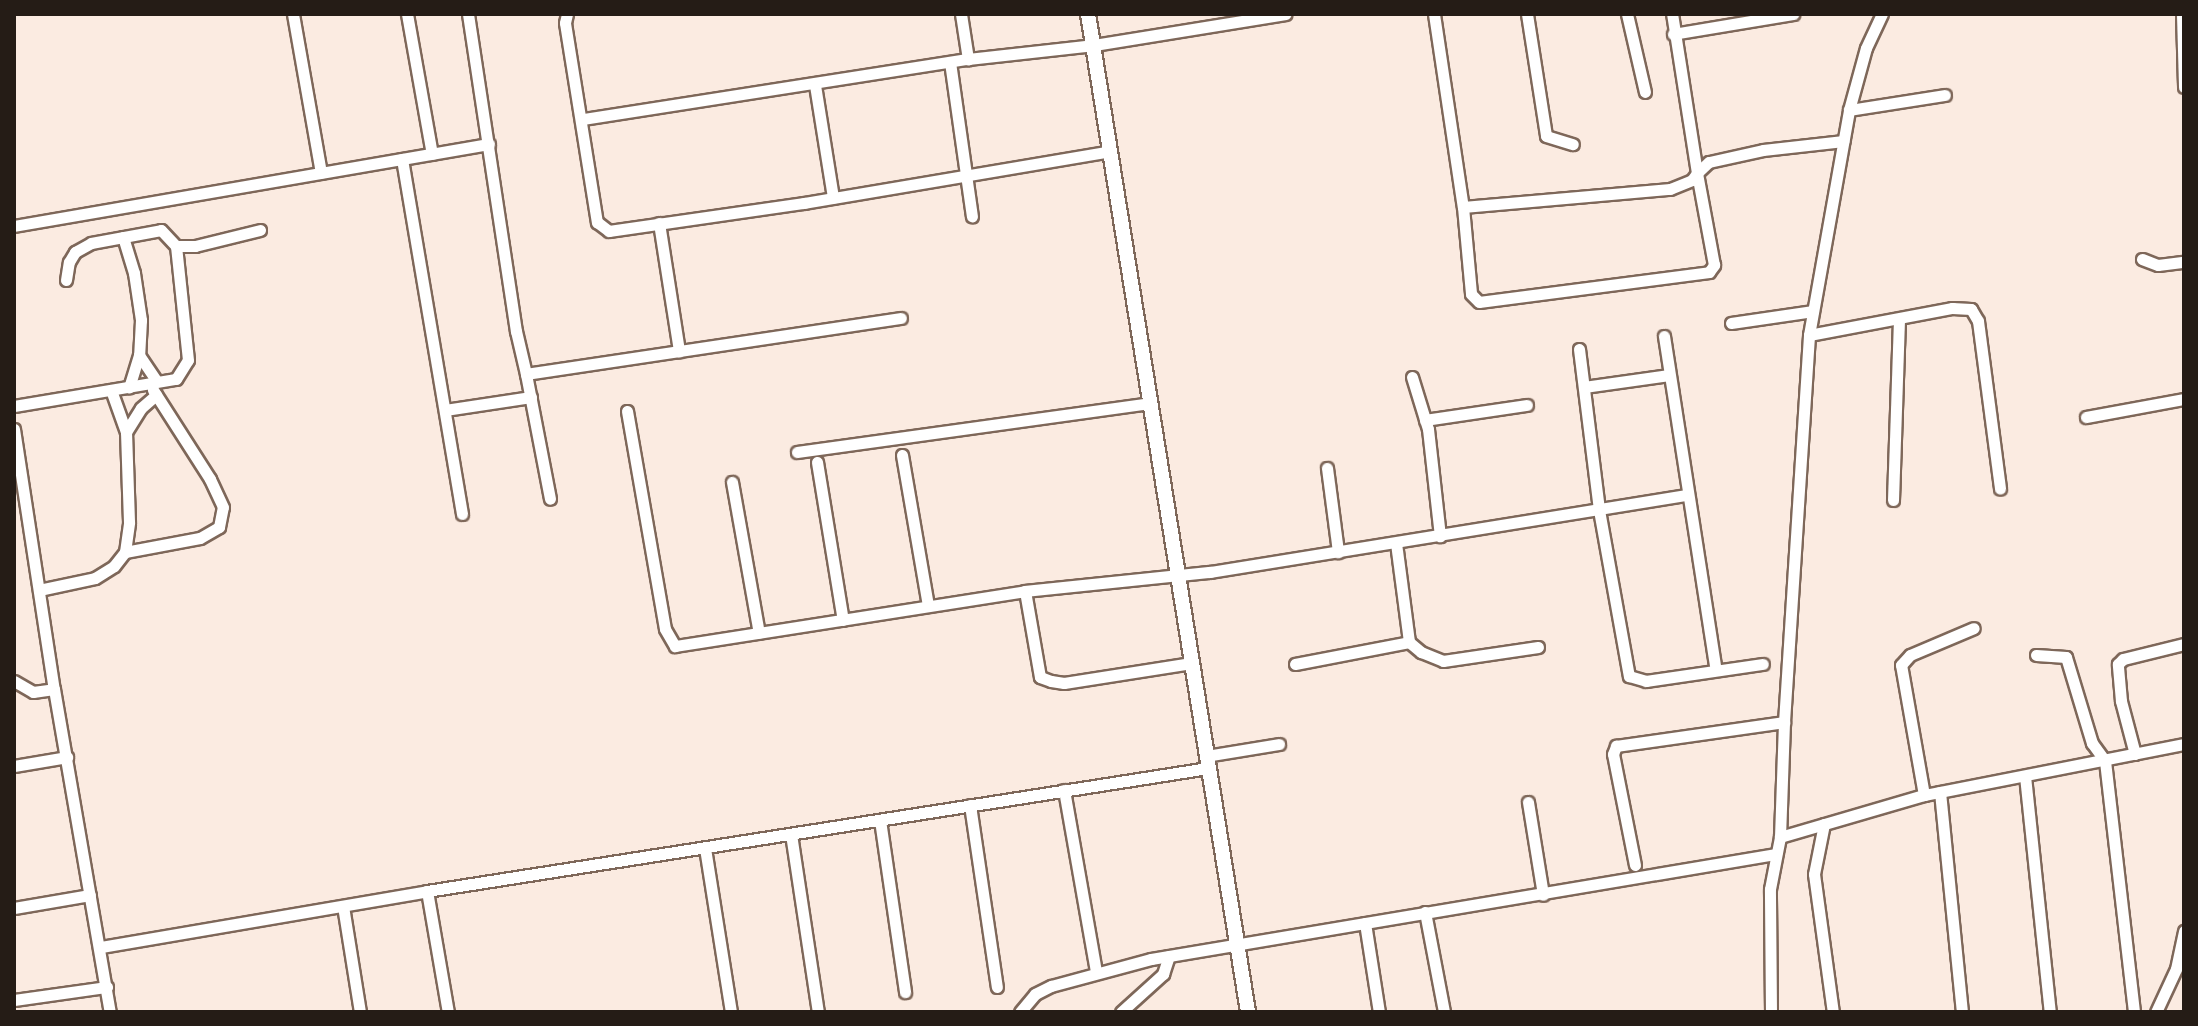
<!DOCTYPE html>
<html>
<head>
<meta charset="utf-8">
<style>
  body { margin:0 }
  #map { position:relative; width:2198px; height:1026px; overflow:hidden; background:#fbebe1; font-family:"Space Grotesk",sans-serif }
  div>[style] { position:absolute }
  .roads { filter:drop-shadow(2px 0 #7e6759) drop-shadow(-2px 0 #7e6759) drop-shadow(0 2px #7e6759) drop-shadow(0 -2px #7e6759) }
  .minor>* { height:11px; margin:-5.5px; padding:0 5.5px; transform-origin:5.5px; border-radius:5.5px; background:#fff }
  .tertiary>* { height:14px; margin:-7px; padding:0 7px; transform-origin:7px; border-radius:7px; background:#fff }
  span { translate:-50% -50%; white-space:nowrap; text-align:center; line-height:1.15; -webkit-text-stroke:8px #fbebe1; paint-order:stroke }
  .frame { position:absolute; inset:0; border:16px solid #251c16; pointer-events:none }
</style>
</head>
<body>
<div id="map">
  <div class="roads">
    <div class="minor">
      <i style="left:293px;top:14px;width:161px;rotate:80deg"></i>
      <i style="left:407px;top:14px;width:142px;rotate:79.9deg"></i>
      <i style="left:468px;top:14px;width:321px;rotate:81.4deg"></i>
      <i style="left:516px;top:331px;width:44px;rotate:76.9deg"></i>
      <i style="left:526px;top:374px;width:379px;rotate:-8.5deg"></i>
      <i style="left:567px;top:14px;width:9px;rotate:103deg"></i>
      <i style="left:565px;top:23px;width:202px;rotate:80.9deg"></i>
      <i style="left:597px;top:222px;width:15px;rotate:37deg"></i>
      <i style="left:609px;top:231px;width:197px;rotate:-8.2deg"></i>
      <i style="left:804px;top:203px;width:310px;rotate:-9.6deg"></i>
      <i style="left:961px;top:14px;width:46px;rotate:81.2deg"></i>
      <i style="left:1434px;top:14px;width:195px;rotate:81.5deg"></i>
      <i style="left:1463px;top:207px;width:87px;rotate:84.7deg"></i>
      <i style="left:1471px;top:294px;width:11px;rotate:45deg"></i>
      <i style="left:1479px;top:302px;width:232px;rotate:-7.4deg"></i>
      <i style="left:1709px;top:272px;width:9px;rotate:-54deg"></i>
      <i style="left:1714px;top:265px;width:94px;rotate:-100.5deg"></i>
      <i style="left:1697px;top:173px;width:16px;rotate:-43deg"></i>
      <i style="left:1709px;top:162px;width:55px;rotate:-12.5deg"></i>
      <i style="left:1763px;top:150px;width:81px;rotate:-6.4deg"></i>
      <i style="left:1527px;top:14px;width:123px;rotate:81.1deg"></i>
      <i style="left:1546px;top:136px;width:28px;rotate:17deg"></i>
      <i style="left:1627px;top:14px;width:80px;rotate:77deg"></i>
      <i style="left:2182px;top:14px;width:73px;rotate:88.4deg"></i>
      <i style="left:1673px;top:34px;width:122px;rotate:-9.5deg"></i>
      <i style="left:950px;top:62px;width:156px;rotate:81.9deg"></i>
      <i style="left:815px;top:85px;width:114px;rotate:80.9deg"></i>
      <i style="left:1849px;top:110px;width:97px;rotate:-8.9deg"></i>
      <i style="left:583px;top:119px;width:390px;rotate:-8.9deg"></i>
      <i style="left:968px;top:59px;width:127px;rotate:-6.3deg"></i>
      <i style="left:1094px;top:45px;width:194px;rotate:-9.2deg"></i>
      <i style="left:402px;top:159px;width:360px;rotate:80.4deg"></i>
      <i style="left:1463px;top:207px;width:208px;rotate:-5deg"></i>
      <i style="left:1670px;top:189px;width:24px;rotate:-22deg"></i>
      <i style="left:1692px;top:180px;width:9px;rotate:-54deg"></i>
      <i style="left:1697px;top:173px;width:161px;rotate:-98.9deg"></i>
      <i style="left:659px;top:223px;width:130px;rotate:81.1deg"></i>
      <i style="left:14px;top:226px;width:482px;rotate:-9.8deg"></i>
      <i style="left:123px;top:237px;width:38px;rotate:73deg"></i>
      <i style="left:134px;top:273px;width:48px;rotate:81.5deg"></i>
      <i style="left:141px;top:320px;width:35px;rotate:93deg"></i>
      <i style="left:139px;top:355px;width:34px;rotate:107deg"></i>
      <i style="left:2142px;top:259px;width:17px;rotate:21deg"></i>
      <i style="left:2158px;top:265px;width:26px;rotate:-7deg"></i>
      <i style="left:66px;top:280px;width:18px;rotate:-81deg"></i>
      <i style="left:69px;top:262px;width:12px;rotate:-59deg"></i>
      <i style="left:75px;top:252px;width:18px;rotate:-29deg"></i>
      <i style="left:91px;top:243px;width:71px;rotate:-10.5deg"></i>
      <i style="left:161px;top:230px;width:22px;rotate:47deg"></i>
      <i style="left:176px;top:246px;width:19px"></i>
      <i style="left:195px;top:246px;width:67px;rotate:-13.8deg"></i>
      <i style="left:1731px;top:323px;width:83px;rotate:-8.3deg"></i>
      <i style="left:1809px;top:335px;width:146px;rotate:-10.7deg"></i>
      <i style="left:1952px;top:308px;width:19px;rotate:3deg"></i>
      <i style="left:1971px;top:309px;width:14px;rotate:60deg"></i>
      <i style="left:1978px;top:321px;width:169px;rotate:82.5deg"></i>
      <i style="left:1664px;top:336px;width:338px;rotate:81.2deg"></i>
      <i style="left:1579px;top:349px;width:162px;rotate:82.9deg"></i>
      <i style="left:1599px;top:510px;width:169px;rotate:79.8deg"></i>
      <i style="left:1629px;top:676px;width:18px;rotate:16deg"></i>
      <i style="left:1646px;top:681px;width:118px;rotate:-8.3deg"></i>
      <i style="left:139px;top:355px;width:32px;rotate:56deg"></i>
      <i style="left:526px;top:374px;width:127px;rotate:79.1deg"></i>
      <i style="left:1412px;top:377px;width:54px;rotate:72.9deg"></i>
      <i style="left:1428px;top:429px;width:108px;rotate:83.6deg"></i>
      <i style="left:1584px;top:387px;width:86px;rotate:-8deg"></i>
      <i style="left:111px;top:390px;width:45px;rotate:70.3deg"></i>
      <i style="left:14px;top:406px;width:164px;rotate:-9.5deg"></i>
      <i style="left:176px;top:379px;width:22px;rotate:-58deg"></i>
      <i style="left:188px;top:360px;width:115px;rotate:-96deg"></i>
      <i style="left:445px;top:410px;width:87px;rotate:-8.6deg"></i>
      <i style="left:627px;top:411px;width:221px;rotate:80.1deg"></i>
      <i style="left:665px;top:629px;width:20px;rotate:60deg"></i>
      <i style="left:675px;top:646px;width:354px;rotate:-8.9deg"></i>
      <i style="left:1025px;top:591px;width:186px;rotate:-5.9deg"></i>
      <i style="left:1210px;top:572px;width:482px;rotate:-9.2deg"></i>
      <i style="left:2086px;top:417px;width:100px;rotate:-10.4deg"></i>
      <i style="left:1425px;top:420px;width:103px;rotate:-8.4deg"></i>
      <i style="left:14px;top:429px;width:263px;rotate:81.3deg"></i>
      <i style="left:54px;top:689px;width:328px;rotate:80.2deg"></i>
      <i style="left:797px;top:452px;width:354px;rotate:-7.9deg"></i>
      <i style="left:902px;top:455px;width:153px;rotate:80.2deg"></i>
      <i style="left:817px;top:462px;width:160px;rotate:80.7deg"></i>
      <i style="left:1327px;top:468px;width:85px;rotate:82.5deg"></i>
      <i style="left:732px;top:482px;width:153px;rotate:79.9deg"></i>
      <i style="left:1893px;top:500px;width:181px;rotate:-88.1deg"></i>
      <i style="left:1396px;top:543px;width:100px;rotate:82.5deg"></i>
      <i style="left:1409px;top:642px;width:16px;rotate:40deg"></i>
      <i style="left:1421px;top:652px;width:24px;rotate:22deg"></i>
      <i style="left:1443px;top:661px;width:96px;rotate:-8.4deg"></i>
      <i style="left:125px;top:552px;width:76px;rotate:-10.6deg"></i>
      <i style="left:200px;top:538px;width:22px;rotate:-30deg"></i>
      <i style="left:219px;top:527px;width:20px;rotate:-79deg"></i>
      <i style="left:223px;top:507px;width:31px;rotate:-115deg"></i>
      <i style="left:210px;top:479px;width:106px;rotate:-122.6deg"></i>
      <i style="left:39px;top:590px;width:57px;rotate:-12.1deg"></i>
      <i style="left:95px;top:578px;width:22px;rotate:-32deg"></i>
      <i style="left:114px;top:566px;width:18px;rotate:-52deg"></i>
      <i style="left:125px;top:552px;width:30px;rotate:-82deg"></i>
      <i style="left:129px;top:522px;width:90px;rotate:-91.9deg"></i>
      <i style="left:126px;top:432px;width:28px;rotate:-58deg"></i>
      <i style="left:141px;top:408px;width:20px;rotate:-41deg"></i>
      <i style="left:1025px;top:591px;width:87px;rotate:80.1deg"></i>
      <i style="left:1040px;top:677px;width:12px;rotate:20deg"></i>
      <i style="left:1051px;top:681px;width:13px;rotate:9deg"></i>
      <i style="left:1064px;top:683px;width:129px;rotate:-8.9deg"></i>
      <i style="left:2036px;top:655px;width:30px;rotate:4deg"></i>
      <i style="left:2066px;top:657px;width:90px;rotate:73.2deg"></i>
      <i style="left:2092px;top:743px;width:22px;rotate:54deg"></i>
      <i style="left:2105px;top:761px;width:253px;rotate:83.4deg"></i>
      <i style="left:1295px;top:664px;width:116px;rotate:-10.9deg"></i>
      <i style="left:14px;top:681px;width:22px;rotate:30deg"></i>
      <i style="left:33px;top:692px;width:21px;rotate:-8deg"></i>
      <i style="left:2135px;top:754px;width:55px;rotate:-104.8deg"></i>
      <i style="left:2121px;top:701px;width:37px;rotate:-95deg"></i>
      <i style="left:2118px;top:664px;width:7px;rotate:-45deg"></i>
      <i style="left:2123px;top:659px;width:63px;rotate:-13.8deg"></i>
      <i style="left:1206px;top:756px;width:74px;rotate:-9.3deg"></i>
      <i style="left:14px;top:766px;width:54px;rotate:-9.6deg"></i>
      <i style="left:2025px;top:776px;width:237px;rotate:84deg"></i>
      <i style="left:1064px;top:790px;width:185px;rotate:80deg"></i>
      <i style="left:1940px;top:792px;width:221px;rotate:84.3deg"></i>
      <i style="left:1924px;top:795px;width:132px;rotate:-100deg"></i>
      <i style="left:1901px;top:665px;width:13px;rotate:-48deg"></i>
      <i style="left:1910px;top:655px;width:69px;rotate:-22.9deg"></i>
      <i style="left:1528px;top:802px;width:94px;rotate:80.8deg"></i>
      <i style="left:970px;top:805px;width:184px;rotate:81.6deg"></i>
      <i style="left:880px;top:820px;width:174px;rotate:81.7deg"></i>
      <i style="left:1824px;top:824px;width:51px;rotate:101.3deg"></i>
      <i style="left:1814px;top:874px;width:139px;rotate:82.2deg"></i>
      <i style="left:791px;top:834px;width:180px;rotate:81.4deg"></i>
      <i style="left:1780px;top:837px;width:115px;rotate:-88deg"></i>
      <i style="left:1784px;top:722px;width:388px;rotate:-86.3deg"></i>
      <i style="left:1809px;top:335px;width:229px;rotate:-79.9deg"></i>
      <i style="left:1849px;top:110px;width:64px;rotate:-74.7deg"></i>
      <i style="left:1866px;top:48px;width:38px;rotate:-65deg"></i>
      <i style="left:705px;top:848px;width:166px;rotate:81deg"></i>
      <i style="left:1635px;top:865px;width:113px;rotate:-101.2deg"></i>
      <i style="left:1613px;top:754px;width:9px;rotate:-69deg"></i>
      <i style="left:1616px;top:746px;width:170px;rotate:-8.1deg"></i>
      <i style="left:427px;top:891px;width:123px;rotate:80.2deg"></i>
      <i style="left:343px;top:906px;width:107px;rotate:80.9deg"></i>
      <i style="left:14px;top:908px;width:77px;rotate:-9.7deg"></i>
      <i style="left:1425px;top:912px;width:102px;rotate:79.2deg"></i>
      <i style="left:1365px;top:923px;width:90px;rotate:81.1deg"></i>
      <i style="left:101px;top:947px;width:331px;rotate:-9.7deg"></i>
      <i style="left:427px;top:891px;width:791px;rotate:-8.95deg"></i>
      <i style="left:14px;top:1000px;width:94px;rotate:-8deg"></i>
      <i style="left:1020px;top:1012px;width:23px;rotate:-50deg"></i>
      <i style="left:1035px;top:994px;width:18px;rotate:-27deg"></i>
      <i style="left:1051px;top:986px;width:104px;rotate:-15.1deg"></i>
      <i style="left:1151px;top:959px;width:634px;rotate:-9.54deg"></i>
      <i style="left:1121px;top:1012px;width:57px;rotate:-42.1deg"></i>
      <i style="left:1163px;top:974px;width:19px;rotate:-72deg"></i>
      <i style="left:1771px;top:1012px;width:123px;rotate:-90.5deg"></i>
      <i style="left:1770px;top:889px;width:53px;rotate:-79.1deg"></i>
      <i style="left:1780px;top:837px;width:150px;rotate:-16.3deg"></i>
      <i style="left:1924px;top:795px;width:265px;rotate:-11.1deg"></i>
      <i style="left:2156px;top:1012px;width:47px;rotate:-65.1deg"></i>
      <i style="left:2176px;top:969px;width:39px;rotate:-78deg"></i>
    </div>
    <div class="tertiary">
      <i style="left:1088px;top:14px;width:1011px;rotate:80.89deg"></i>
    </div>
  </div>
  <div class="frame"></div>
</div>
</body>
</html>
